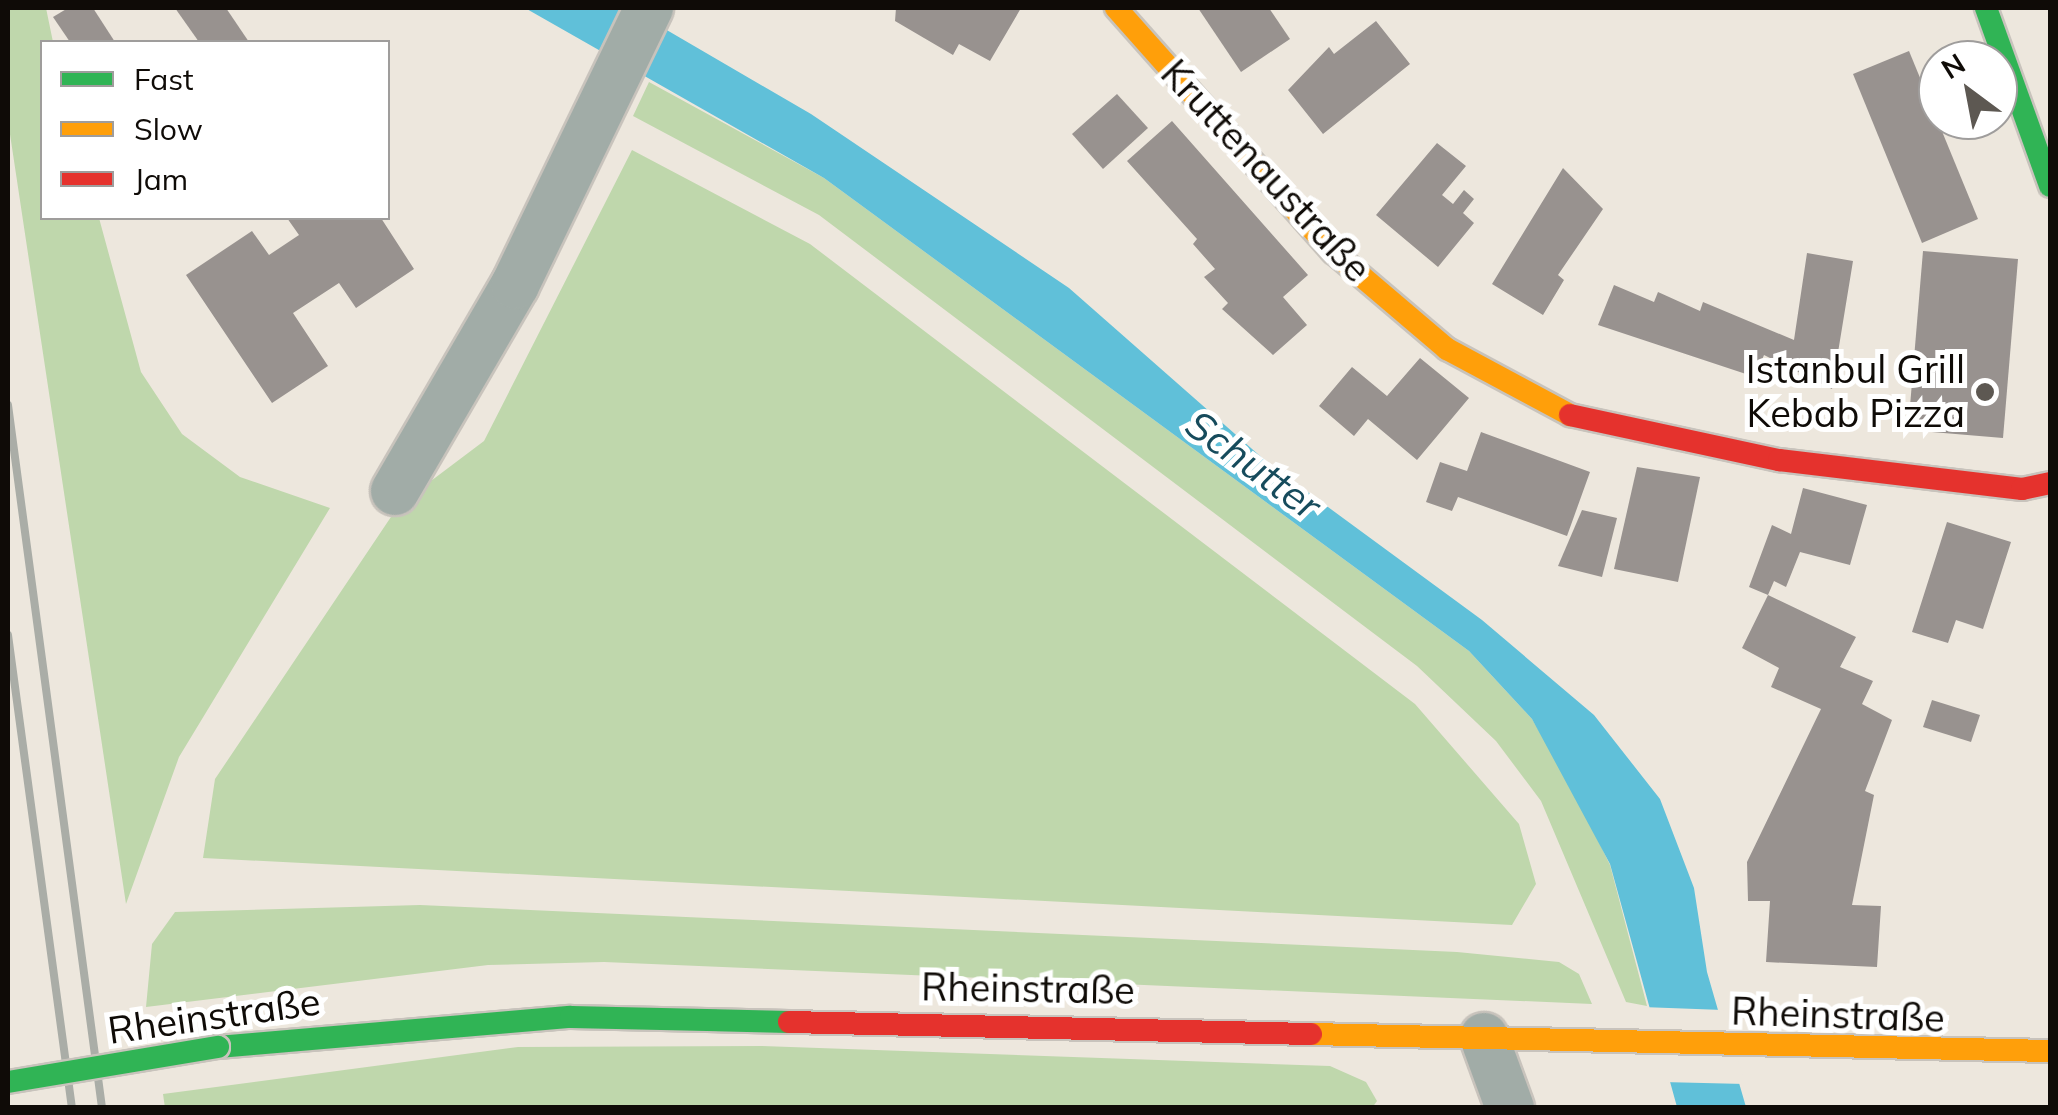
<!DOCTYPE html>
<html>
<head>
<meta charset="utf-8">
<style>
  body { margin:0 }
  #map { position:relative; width:2058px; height:1115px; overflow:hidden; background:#ede7dd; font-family:Mulish,sans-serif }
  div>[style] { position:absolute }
  .green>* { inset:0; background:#bfd7ac }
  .water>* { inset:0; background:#60c0d9 }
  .pier>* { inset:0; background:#ede7dd }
  .building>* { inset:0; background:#98928f }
  .roads { filter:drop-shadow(2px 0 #c8c3bc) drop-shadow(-2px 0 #c8c3bc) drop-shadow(0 2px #c8c3bc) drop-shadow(0 -2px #c8c3bc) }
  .street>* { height:48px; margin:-24px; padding:0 24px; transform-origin:24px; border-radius:24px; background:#a1aca7 }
  .fast>* { height:22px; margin:-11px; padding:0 11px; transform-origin:11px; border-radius:11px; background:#30b455 }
  .slow>* { height:22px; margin:-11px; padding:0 11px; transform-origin:11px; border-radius:11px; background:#ff9f0a }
  .jam>* { height:22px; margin:-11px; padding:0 11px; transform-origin:11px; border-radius:11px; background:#e5322d }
  .rail>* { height:8px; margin:-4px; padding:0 4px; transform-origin:4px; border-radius:4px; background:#aaada7 }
  .bridges { filter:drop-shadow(2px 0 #c8c3bc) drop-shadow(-2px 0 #c8c3bc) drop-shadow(0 2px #c8c3bc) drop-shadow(0 -2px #c8c3bc) }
  .fast-bridge>* { height:22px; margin:-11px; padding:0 11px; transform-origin:11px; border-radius:11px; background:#30b455 }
  .dots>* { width:28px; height:28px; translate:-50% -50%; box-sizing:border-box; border:5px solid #fff; border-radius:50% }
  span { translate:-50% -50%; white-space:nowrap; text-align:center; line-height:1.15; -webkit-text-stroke:10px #fff; paint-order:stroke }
  .street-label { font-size:38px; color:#0f0b07 }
  .poi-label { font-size:38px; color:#0f0b07 }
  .right { translate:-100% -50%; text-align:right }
  .water-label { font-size:40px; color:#164b5c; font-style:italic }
  .frame { position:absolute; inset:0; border:10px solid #0f0b07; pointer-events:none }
  .legend { position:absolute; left:40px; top:40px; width:350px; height:180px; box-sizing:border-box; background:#fff; border:2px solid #9f9d9c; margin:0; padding:12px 18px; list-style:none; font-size:30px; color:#0f0b07 }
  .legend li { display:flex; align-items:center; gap:20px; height:50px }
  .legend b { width:50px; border:2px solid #9f9d9c }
  .north { position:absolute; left:1918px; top:40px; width:100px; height:100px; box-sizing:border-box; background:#fff; border:2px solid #9f9d9c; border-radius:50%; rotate:328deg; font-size:28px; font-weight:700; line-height:40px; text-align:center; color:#0f0b07 }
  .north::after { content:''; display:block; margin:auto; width:35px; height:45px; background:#5d5852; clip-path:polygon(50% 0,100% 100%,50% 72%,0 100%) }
</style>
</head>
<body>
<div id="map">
  <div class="green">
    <i style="clip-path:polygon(8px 8px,46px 8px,53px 42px,42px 42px,42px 218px,99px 218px,141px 372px,182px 434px,240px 477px,330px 508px,179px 757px,126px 904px,8px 121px)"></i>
    <i style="clip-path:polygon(649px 82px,824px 178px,1469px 651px,1532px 719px,1569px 781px,1610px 865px,1647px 1006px,1626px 1002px,1541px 801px,1496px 741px,1417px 666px,819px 215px,633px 116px)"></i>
    <i style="clip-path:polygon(632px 150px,810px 244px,1415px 704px,1519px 824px,1536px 884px,1512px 925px,203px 858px,215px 779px,399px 505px,484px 441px)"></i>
    <i style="clip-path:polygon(420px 905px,1457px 952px,1559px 962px,1579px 974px,1592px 1004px,604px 962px,488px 965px,146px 1007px,152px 944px,175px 912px)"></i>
    <i style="clip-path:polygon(762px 1046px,1330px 1066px,1366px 1082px,1377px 1101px,1372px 1108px,165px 1108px,163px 1094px,518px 1047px)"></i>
  </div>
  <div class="water">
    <i style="clip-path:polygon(525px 8px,629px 8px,811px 114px,1069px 288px,1268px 463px,1482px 620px,1594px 715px,1660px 799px,1694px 888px,1707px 972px,1746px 1107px,1677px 1107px,1610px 864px,1532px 719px,1469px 651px,824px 178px)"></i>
  </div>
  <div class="pier">
    <i style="clip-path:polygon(1642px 1007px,1723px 1010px,1745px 1084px,1662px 1082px)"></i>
  </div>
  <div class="building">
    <i style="clip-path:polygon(68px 8px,93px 8px,115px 42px,70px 42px,53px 17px)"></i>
    <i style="clip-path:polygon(175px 8px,226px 8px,249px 42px,199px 42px)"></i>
    <i style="clip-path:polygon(896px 8px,1021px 8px,990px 61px,959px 44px,953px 55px,895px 21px)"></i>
    <i style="clip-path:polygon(1198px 8px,1269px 8px,1290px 39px,1241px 72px)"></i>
    <i style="clip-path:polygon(1376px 21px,1410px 64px,1323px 134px,1288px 90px,1329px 47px,1334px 54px)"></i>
    <i style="clip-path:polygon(1909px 51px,1978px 219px,1922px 243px,1853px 74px)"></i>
    <i style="clip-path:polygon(1117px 94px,1148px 128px,1103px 169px,1072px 134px)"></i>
    <i style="clip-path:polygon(1172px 121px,1308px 275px,1283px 297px,1307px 325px,1273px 355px,1222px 309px,1228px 303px,1204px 277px,1215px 269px,1193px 244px,1197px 239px,1127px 161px)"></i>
    <i style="clip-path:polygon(1437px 143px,1466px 166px,1442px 195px,1453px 204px,1464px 190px,1474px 199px,1463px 213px,1474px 223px,1438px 267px,1376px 215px)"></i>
    <i style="clip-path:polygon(1563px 168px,1603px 209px,1558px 275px,1564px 280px,1543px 315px,1492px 284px)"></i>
    <i style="clip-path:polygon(287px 218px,381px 218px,414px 269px,356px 308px,339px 283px,293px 313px,328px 366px,272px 403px,186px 275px,252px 231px,269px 255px,299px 235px)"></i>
    <i style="clip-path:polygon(1923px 251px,2018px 259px,2003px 438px,1908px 430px)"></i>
    <i style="clip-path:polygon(1807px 253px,1853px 261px,1832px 389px,1764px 355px,1755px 377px,1598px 325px,1614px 285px,1654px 302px,1658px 292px,1700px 311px,1703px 302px,1794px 340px)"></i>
    <i style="clip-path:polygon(1420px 358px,1469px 398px,1417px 460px,1368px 419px,1354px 436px,1319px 406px,1352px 367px,1387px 396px)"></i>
    <i style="clip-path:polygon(1481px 432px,1590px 472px,1567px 536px,1458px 497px,1452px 511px,1426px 502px,1440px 462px,1467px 471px)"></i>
    <i style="clip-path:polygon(1637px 467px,1700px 477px,1678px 582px,1614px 569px)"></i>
    <i style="clip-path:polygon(1803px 488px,1867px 505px,1850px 565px,1800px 552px,1786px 587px,1774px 581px,1768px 595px,1856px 637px,1840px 667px,1873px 681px,1862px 704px,1892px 720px,1865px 791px,1874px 795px,1852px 905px,1881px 906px,1877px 967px,1766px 962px,1770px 901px,1748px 901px,1747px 862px,1821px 709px,1771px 687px,1779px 668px,1742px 648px,1768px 595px,1749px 587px,1772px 525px,1791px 534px)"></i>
    <i style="clip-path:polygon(1582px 510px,1617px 518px,1602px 577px,1558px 566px)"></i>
    <i style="clip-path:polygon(1947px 522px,2011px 542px,1983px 629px,1956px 620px,1948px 643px,1912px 632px)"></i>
    <i style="clip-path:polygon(1932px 700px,1980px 715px,1971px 742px,1923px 727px)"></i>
  </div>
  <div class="roads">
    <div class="street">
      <i style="left:395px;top:491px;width:238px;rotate:-59.8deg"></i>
      <i style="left:515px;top:285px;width:308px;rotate:-64.2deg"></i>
      <i style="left:1484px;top:1037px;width:76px;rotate:69.9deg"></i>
    </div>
    <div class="fast">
      <i style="left:1986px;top:8px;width:189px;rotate:70.2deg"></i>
      <i style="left:218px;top:1047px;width:354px;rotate:-4.9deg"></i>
      <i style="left:571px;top:1017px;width:218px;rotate:1.3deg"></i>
    </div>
    <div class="slow">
      <i style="left:1116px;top:8px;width:327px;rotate:48.4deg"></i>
      <i style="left:1333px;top:252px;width:150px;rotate:40.4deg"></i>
      <i style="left:1447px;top:349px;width:140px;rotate:28.2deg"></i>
      <i style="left:1311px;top:1034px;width:739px;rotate:1.32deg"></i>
    </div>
    <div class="jam">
      <i style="left:1570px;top:415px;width:214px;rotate:12.2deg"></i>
      <i style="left:1779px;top:460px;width:245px;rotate:6.8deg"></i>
      <i style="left:2022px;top:489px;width:29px;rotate:-12deg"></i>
      <i style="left:789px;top:1022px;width:522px;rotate:1.32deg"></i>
    </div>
  </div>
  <div class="rail">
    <i style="left:8px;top:405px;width:709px;rotate:82.38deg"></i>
    <i style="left:8px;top:635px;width:477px;rotate:82.3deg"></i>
  </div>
  <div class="bridges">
    <div class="fast-bridge">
      <i style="left:8px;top:1082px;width:213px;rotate:-9.5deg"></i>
    </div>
  </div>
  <div class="dots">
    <i style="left:1985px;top:392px;background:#5d5852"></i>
  </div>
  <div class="street-label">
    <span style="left:1266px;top:171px;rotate:47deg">Kruttenaustraße</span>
    <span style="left:1028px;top:989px;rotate:1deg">Rheinstraße</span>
    <span style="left:1838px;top:1015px;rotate:2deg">Rheinstraße</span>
    <span style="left:214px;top:1016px;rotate:-8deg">Rheinstraße</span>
  </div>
  <div class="poi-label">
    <span class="right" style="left:1965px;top:392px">Istanbul Grill<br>Kebab Pizza</span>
  </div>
  <div class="water-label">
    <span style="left:1254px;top:464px;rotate:36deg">Schutter</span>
  </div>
  <div class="frame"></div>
  <ul class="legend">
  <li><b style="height:12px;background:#30b455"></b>Fast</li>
  <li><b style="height:12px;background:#ff9f0a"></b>Slow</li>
  <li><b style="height:12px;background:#e5322d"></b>Jam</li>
  </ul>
  <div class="north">N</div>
</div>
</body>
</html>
